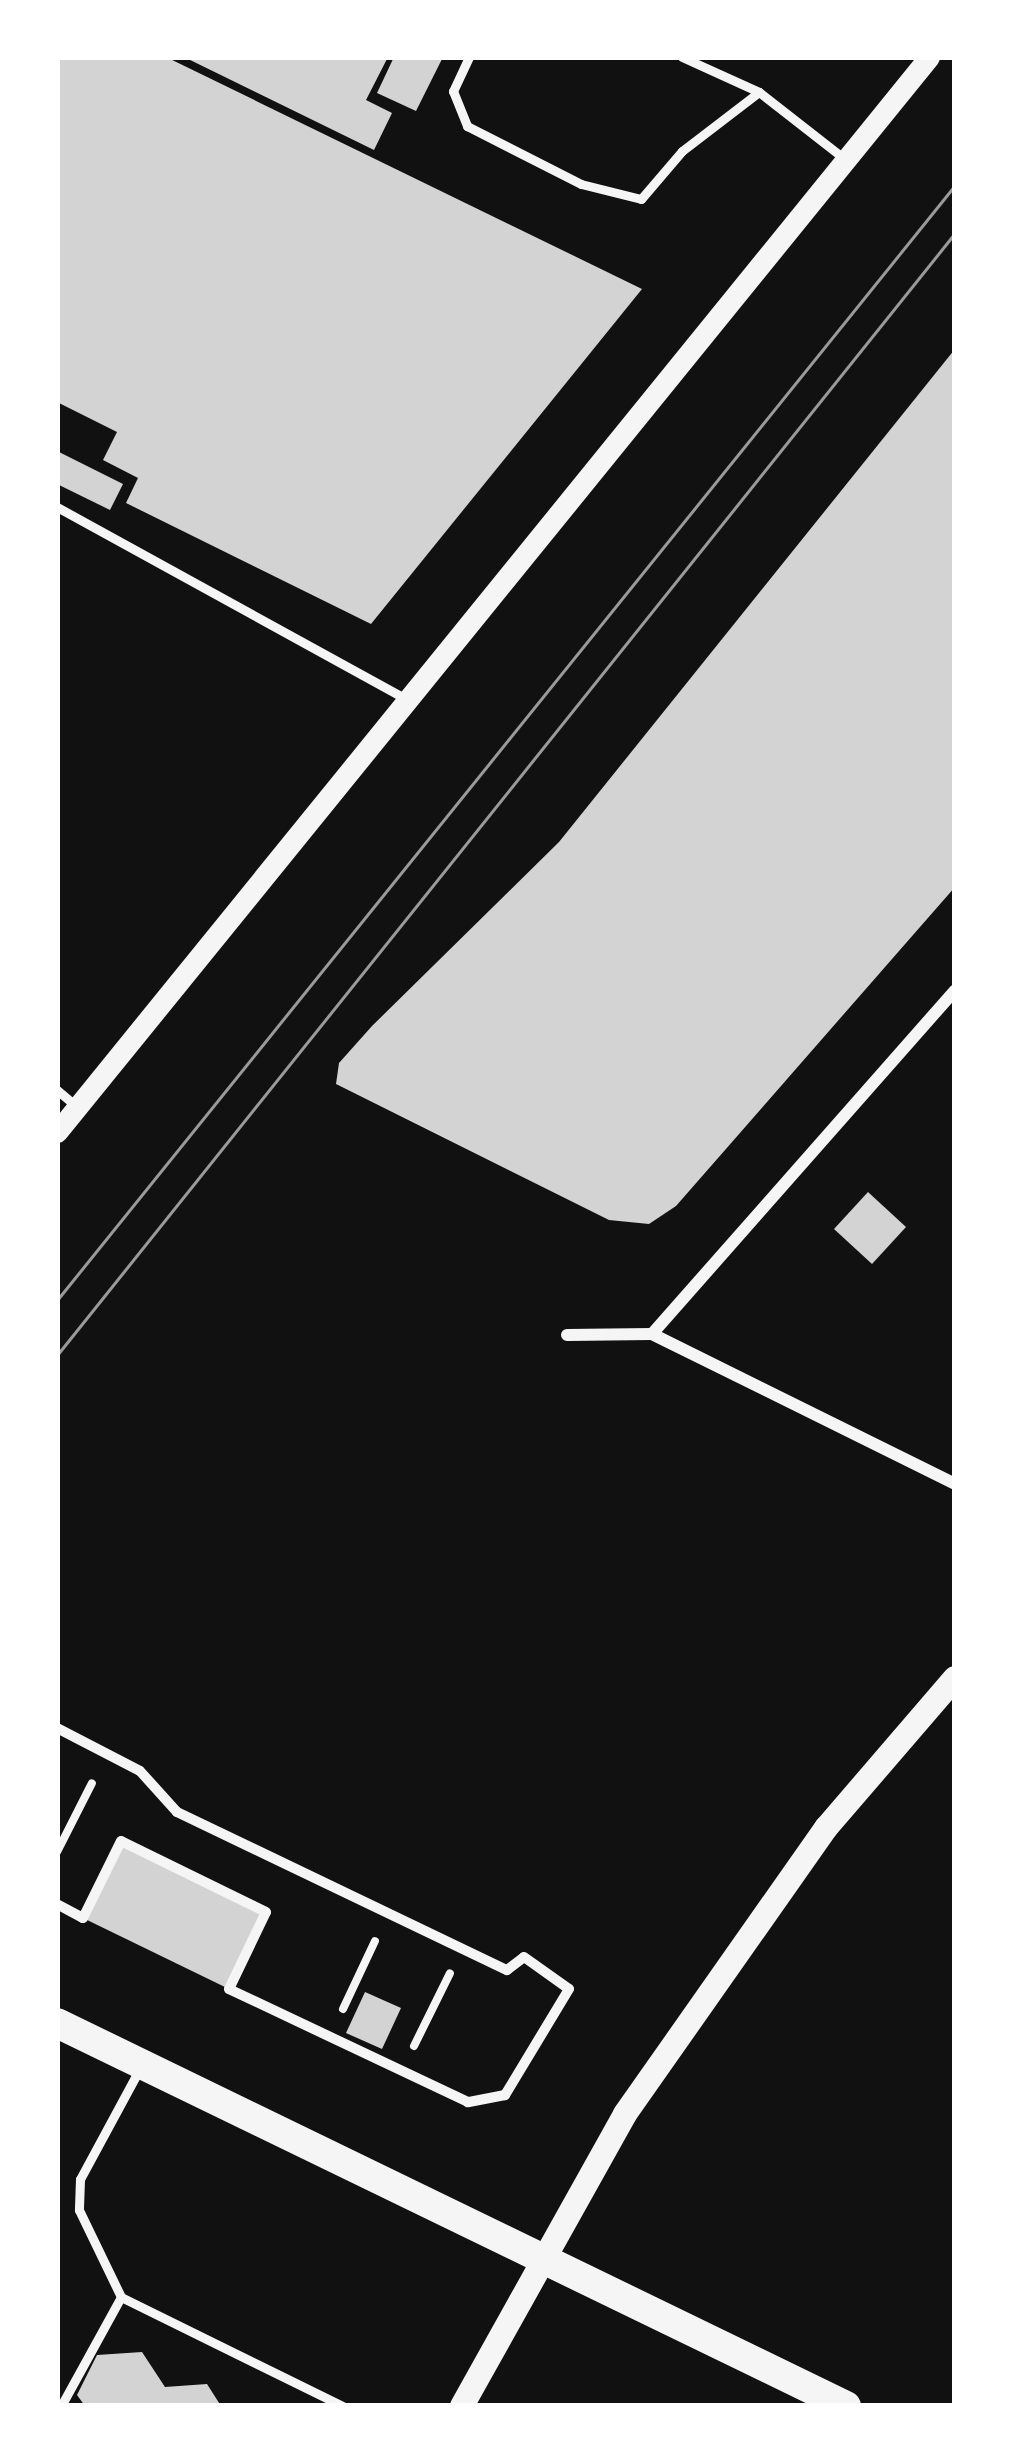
<!DOCTYPE html>
<html>
<head>
<meta charset="utf-8">
<style>
  body { margin:0 }
  #map { position:relative; width:1012px; height:2463px; overflow:hidden; background:#111; font-family:Montserrat,sans-serif }
  div>[style] { position:absolute }
  .building>* { inset:0; background:#d3d3d3 }
  .path>* { height:8px; margin:-4px; padding:0 4px; transform-origin:4px; border-radius:4px; background:#f5f5f5 }
  .service>* { height:9px; margin:-4.5px; padding:0 4.5px; transform-origin:4.5px; border-radius:4.5px; background:#f5f5f5 }
  .pedestrian>* { height:10px; margin:-5px; padding:0 5px; transform-origin:5px; border-radius:5px; background:#f5f5f5 }
  .minor>* { height:12px; margin:-6px; padding:0 6px; transform-origin:6px; border-radius:6px; background:#f5f5f5 }
  .tertiary>* { height:21px; margin:-10.5px; padding:0 10.5px; transform-origin:10.5px; border-radius:10.5px; background:#f5f5f5 }
  .secondary>* { height:24px; margin:-12px; padding:0 12px; transform-origin:12px; border-radius:12px; background:#f5f5f5 }
  .primary>* { height:30px; margin:-15px; padding:0 15px; transform-origin:15px; border-radius:15px; background:#f5f5f5 }
  .tram>* { height:3px; margin:-1.5px; padding:0 1.5px; transform-origin:1.5px; border-radius:1.5px; background:#9a9a9a }
  span { translate:-50% -50%; white-space:nowrap; text-align:center; line-height:1.15; -webkit-text-stroke:9px #fff; paint-order:stroke }
  .frame { position:absolute; inset:0; border:60px solid #fff; pointer-events:none }
</style>
</head>
<body>
<div id="map">
  <div class="building">
    <i style="clip-path:polygon(57px 57px,166px 57px,642px 289px,371px 624px,126px 503px,138px 478px,103px 460px,117px 432px,57px 402px)"></i>
    <i style="clip-path:polygon(184px 57px,388px 57px,366px 100px,392px 113px,374px 150px)"></i>
    <i style="clip-path:polygon(394px 57px,443px 57px,416px 111px,377px 93px)"></i>
    <i style="clip-path:polygon(955px 349px,955px 887px,676px 1206px,649px 1224px,609px 1220px,336px 1084px,339px 1063px,372px 1026px,559px 842px)"></i>
    <i style="clip-path:polygon(57px 451px,123px 484px,110px 510px,57px 484px)"></i>
    <i style="clip-path:polygon(868px 1192px,906px 1227px,872px 1264px,834px 1229px)"></i>
    <i style="clip-path:polygon(121px 1841px,266px 1912px,229px 1989px,83px 1918px)"></i>
    <i style="clip-path:polygon(365px 1992px,401px 2008px,382px 2049px,346px 2033px)"></i>
    <i style="clip-path:polygon(142px 2352px,165px 2387px,207px 2384px,221px 2406px,85px 2406px,77px 2395px,97px 2355px)"></i>
  </div>
  <div class="path">
    <i style="left:57px;top:1852px;width:77px;rotate:-63.1deg"></i>
    <i style="left:343px;top:2009px;width:75px;rotate:-64.8deg"></i>
    <i style="left:414px;top:2046px;width:81px;rotate:-63.7deg"></i>
  </div>
  <div class="service">
    <i style="left:469px;top:57px;width:38px;rotate:115deg"></i>
    <i style="left:453px;top:91px;width:38px;rotate:68deg"></i>
    <i style="left:467px;top:126px;width:128px;rotate:27deg"></i>
    <i style="left:581px;top:184px;width:62px;rotate:14deg"></i>
    <i style="left:641px;top:199px;width:63px;rotate:-49.5deg"></i>
    <i style="left:682px;top:151px;width:97px;rotate:-37.5deg"></i>
    <i style="left:682px;top:57px;width:85px;rotate:24.4deg"></i>
    <i style="left:759px;top:92px;width:110px;rotate:38deg"></i>
    <i style="left:57px;top:507px;width:401px;rotate:28.8deg"></i>
    <i style="left:57px;top:1090px;width:26px;rotate:40deg"></i>
    <i style="left:139px;top:2070px;width:124px;rotate:118.4deg"></i>
    <i style="left:80px;top:2179px;width:31px;rotate:92deg"></i>
    <i style="left:79px;top:2210px;width:97px;rotate:64.2deg"></i>
    <i style="left:121px;top:2297px;width:247px;rotate:26.2deg"></i>
    <i style="left:61px;top:2406px;width:124px;rotate:-61.2deg"></i>
  </div>
  <div class="pedestrian">
    <i style="left:57px;top:1728px;width:93px;rotate:27.4deg"></i>
    <i style="left:140px;top:1771px;width:55px;rotate:47.9deg"></i>
    <i style="left:177px;top:1812px;width:366px;rotate:25.6deg"></i>
    <i style="left:507px;top:1970px;width:21px;rotate:-37deg"></i>
    <i style="left:524px;top:1957px;width:55px;rotate:35.4deg"></i>
    <i style="left:569px;top:1989px;width:124px;rotate:121.1deg"></i>
    <i style="left:505px;top:2095px;width:38px;rotate:169deg"></i>
    <i style="left:468px;top:2102px;width:264px;rotate:-154.7deg"></i>
    <i style="left:229px;top:1989px;width:85px;rotate:-64.3deg"></i>
    <i style="left:266px;top:1912px;width:161px;rotate:-153.9deg"></i>
    <i style="left:121px;top:1841px;width:86px;rotate:116.3deg"></i>
    <i style="left:83px;top:1918px;width:30px;rotate:-152deg"></i>
  </div>
  <div class="minor">
    <i style="left:652px;top:1334px;width:458px;rotate:-48.6deg"></i>
    <i style="left:567px;top:1335px;width:85px;rotate:-0.7deg"></i>
    <i style="left:652px;top:1334px;width:338px;rotate:26.3deg"></i>
  </div>
  <div class="tertiary">
    <i style="left:57px;top:1132px;width:1384px;rotate:-50.95deg"></i>
  </div>
  <div class="secondary">
    <i style="left:462px;top:2406px;width:334px;rotate:-60.8deg"></i>
    <i style="left:625px;top:2114px;width:350px;rotate:-54.9deg"></i>
    <i style="left:826px;top:1828px;width:198px;rotate:-49.3deg"></i>
  </div>
  <div class="primary">
    <i style="left:57px;top:2023px;width:877px;rotate:25.89deg"></i>
  </div>
  <div class="tram">
    <i style="left:57px;top:1300px;width:1432px;rotate:-51.15deg"></i>
    <i style="left:57px;top:1355px;width:1437px;rotate:-51.33deg"></i>
  </div>
  <div class="frame"></div>
</div>
</body>
</html>
